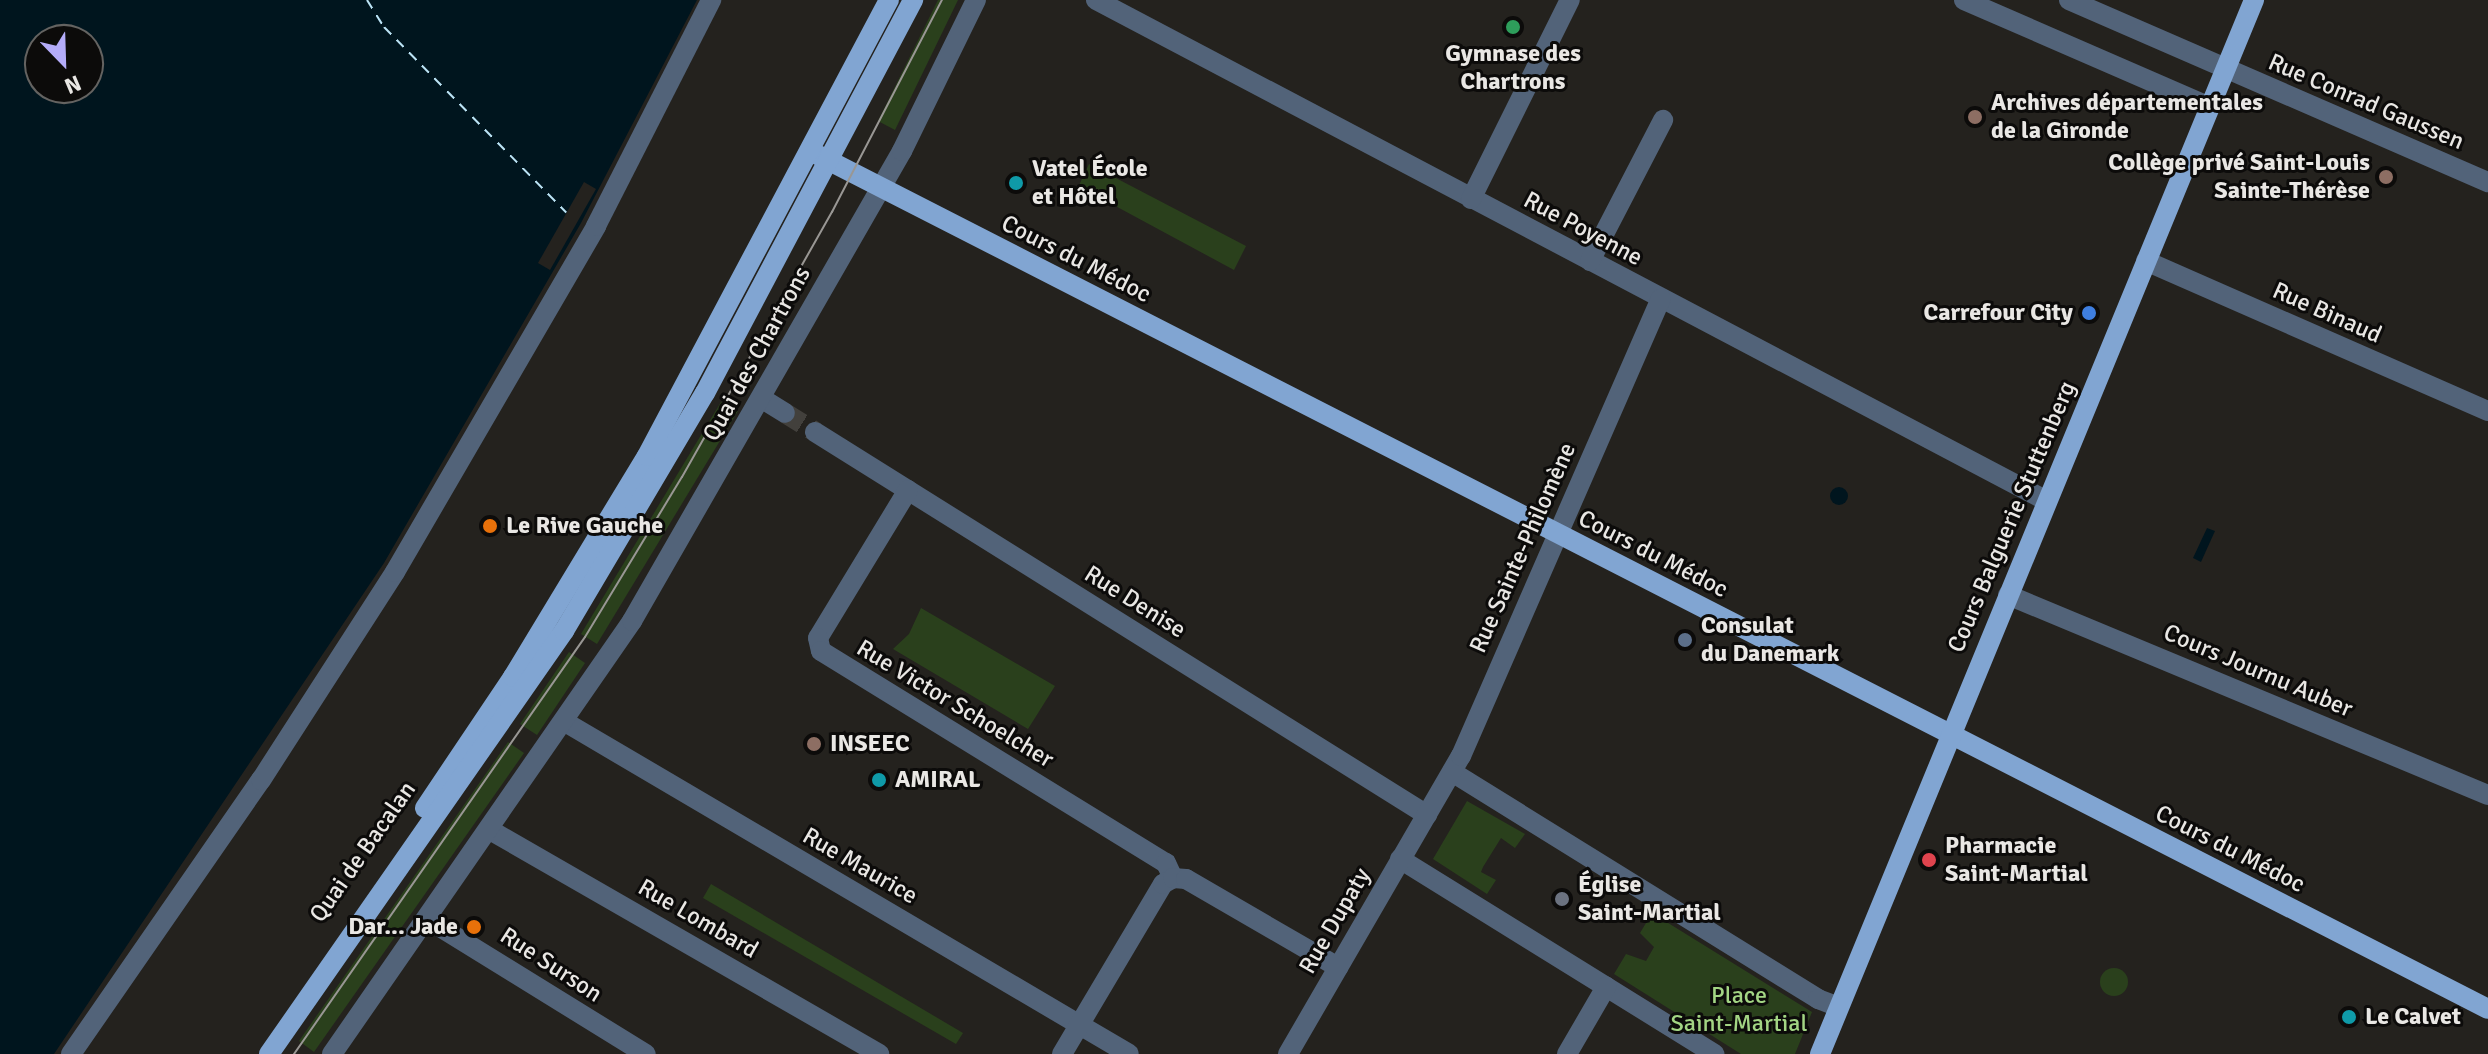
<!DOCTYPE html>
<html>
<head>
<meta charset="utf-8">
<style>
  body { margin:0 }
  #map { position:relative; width:2488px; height:1054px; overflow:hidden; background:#24221e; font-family:Signika,sans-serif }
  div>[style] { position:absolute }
  .green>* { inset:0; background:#2a401c }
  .round { border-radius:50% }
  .water>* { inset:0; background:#00151e }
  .pier>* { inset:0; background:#24221e }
  .ferry>* { height:2px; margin-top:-1px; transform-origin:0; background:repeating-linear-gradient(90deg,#bce4f6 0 10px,transparent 0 18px) }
  .minor-tunnel>* { height:20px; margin-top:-10px; transform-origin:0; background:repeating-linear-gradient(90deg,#42403c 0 20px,transparent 0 30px) }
  .minor>* { height:20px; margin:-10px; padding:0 10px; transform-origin:10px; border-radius:10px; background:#526379 }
  .major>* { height:20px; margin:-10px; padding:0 10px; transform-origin:10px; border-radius:10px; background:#81a5d2 }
  .tram>* { height:2px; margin:-1px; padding:0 1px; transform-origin:1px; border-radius:1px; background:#999794 }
  .dots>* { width:22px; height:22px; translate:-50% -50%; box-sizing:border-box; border:4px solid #0c0b0a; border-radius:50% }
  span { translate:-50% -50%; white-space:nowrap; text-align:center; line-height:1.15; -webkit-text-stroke:6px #0c0b0a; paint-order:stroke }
  .poi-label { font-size:24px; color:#e9e7e4; font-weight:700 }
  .left { translate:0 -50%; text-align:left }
  .right { translate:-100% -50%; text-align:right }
  .street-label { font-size:24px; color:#e9e7e4 }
  .park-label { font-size:24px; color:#a3d584 }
  .north { position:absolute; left:24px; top:24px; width:80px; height:80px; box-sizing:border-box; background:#0c0b0a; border:2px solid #646361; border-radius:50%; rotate:157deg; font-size:22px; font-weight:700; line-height:32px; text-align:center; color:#e9e7e4 }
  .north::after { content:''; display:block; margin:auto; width:28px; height:36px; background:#b4acf9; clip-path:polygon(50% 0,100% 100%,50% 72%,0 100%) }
</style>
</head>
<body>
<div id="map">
  <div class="green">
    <i style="clip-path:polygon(938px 0,958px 0,895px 130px,878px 121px)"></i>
    <i style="clip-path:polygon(1089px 164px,1246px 246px,1234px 270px,1095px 195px,1091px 204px,1074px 196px)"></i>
    <i style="clip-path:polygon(721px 402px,738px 411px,597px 644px,581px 634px)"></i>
    <i style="clip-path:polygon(921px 608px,1055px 686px,1028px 729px,893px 649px,909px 634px)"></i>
    <i style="clip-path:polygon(569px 652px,585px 663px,537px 735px,520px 724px)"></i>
    <i style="clip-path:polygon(508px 742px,524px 753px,314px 1052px,299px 1041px)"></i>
    <i style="clip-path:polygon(1467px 801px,1525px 834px,1515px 848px,1501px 838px,1483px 867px,1481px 872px,1496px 880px,1487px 894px,1433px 859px)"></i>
    <i style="clip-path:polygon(711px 884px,963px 1033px,956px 1044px,703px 898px)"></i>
    <i style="clip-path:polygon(1652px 913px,1812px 1012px,1795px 1054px,1741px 1054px,1614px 974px,1626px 954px,1646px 961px,1654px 947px,1640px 933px)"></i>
    <i class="round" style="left:2100px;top:968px;width:28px;height:28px"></i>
  </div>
  <div class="water">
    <i style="clip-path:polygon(evenodd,0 0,697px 0,581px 223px,384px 563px,54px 1054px,0 1054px,0 0,40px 40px,88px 40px,88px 88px,40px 88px,40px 40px)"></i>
    <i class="round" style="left:1830px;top:487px;width:18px;height:18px"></i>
    <i style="clip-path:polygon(2207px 528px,2215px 531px,2201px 562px,2193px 558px)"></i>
  </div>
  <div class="pier">
    <i style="clip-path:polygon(584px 182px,596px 189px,550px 270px,538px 263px)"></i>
  </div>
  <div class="ferry">
    <i style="left:367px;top:0;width:32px;rotate:58deg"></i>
    <i style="left:384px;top:27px;width:260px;rotate:45.5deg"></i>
  </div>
  <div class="minor-tunnel">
    <i style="left:785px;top:413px;width:36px;rotate:32deg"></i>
  </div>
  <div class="minor">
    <i style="left:1096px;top:0;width:1075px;rotate:27.78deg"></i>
    <i style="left:1964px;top:0;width:268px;rotate:23.5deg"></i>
    <i style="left:2069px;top:0;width:457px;rotate:23.5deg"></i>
    <i style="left:1471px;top:199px;width:222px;rotate:-63.6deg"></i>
    <i style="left:1590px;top:261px;width:159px;rotate:-62.6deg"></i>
    <i style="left:2146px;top:261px;width:373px;rotate:23.7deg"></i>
    <i style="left:761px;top:398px;width:28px;rotate:32deg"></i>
    <i style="left:815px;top:432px;width:722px;rotate:32.04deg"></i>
    <i style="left:908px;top:490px;width:173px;rotate:121.3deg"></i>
    <i style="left:818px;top:638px;width:13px;rotate:77deg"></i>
    <i style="left:821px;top:651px;width:405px;rotate:31.6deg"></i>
    <i style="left:1166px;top:863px;width:17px;rotate:65deg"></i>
    <i style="left:2008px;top:595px;width:520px;rotate:22.62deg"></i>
    <i style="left:565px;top:722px;width:654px;rotate:30.48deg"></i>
    <i style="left:1452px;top:772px;width:431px;rotate:31.8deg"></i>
    <i style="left:1818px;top:999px;width:22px;rotate:21deg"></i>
    <i style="left:490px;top:830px;width:449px;rotate:29.9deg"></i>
    <i style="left:1400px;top:859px;width:370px;rotate:31.8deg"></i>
    <i style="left:427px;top:919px;width:257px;rotate:31.7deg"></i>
    <i style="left:71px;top:1054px;width:333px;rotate:-55.3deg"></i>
    <i style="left:261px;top:780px;width:247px;rotate:-57.2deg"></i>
    <i style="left:395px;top:572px;width:400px;rotate:-59.8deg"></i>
    <i style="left:596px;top:226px;width:254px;rotate:-63deg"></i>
    <i style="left:332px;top:1054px;width:527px;rotate:-55.28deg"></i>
    <i style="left:632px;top:621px;width:542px;rotate:-60.12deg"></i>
    <i style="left:902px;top:151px;width:168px;rotate:-63.9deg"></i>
    <i style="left:1062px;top:1054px;width:198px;rotate:-59.3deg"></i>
    <i style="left:1163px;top:884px;width:12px;rotate:-31deg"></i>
    <i style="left:1173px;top:878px;width:13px;rotate:4deg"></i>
    <i style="left:1186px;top:879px;width:176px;rotate:30.1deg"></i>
    <i style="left:1288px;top:1054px;width:345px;rotate:-59.9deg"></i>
    <i style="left:1461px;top:756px;width:499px;rotate:-66.4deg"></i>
    <i style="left:1567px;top:1054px;width:78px;rotate:-59.8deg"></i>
  </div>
  <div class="major">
    <i style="left:812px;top:152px;width:1882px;rotate:27.08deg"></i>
    <i style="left:425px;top:808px;width:158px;rotate:-56.1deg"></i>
    <i style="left:513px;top:677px;width:258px;rotate:-58.8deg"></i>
    <i style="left:647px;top:456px;width:516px;rotate:-62.05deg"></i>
    <i style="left:269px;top:1054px;width:516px;rotate:-55.11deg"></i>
    <i style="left:564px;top:631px;width:277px;rotate:-59.4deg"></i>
    <i style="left:705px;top:393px;width:445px;rotate:-62.1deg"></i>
    <i style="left:1820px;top:1054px;width:1140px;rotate:-67.62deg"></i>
  </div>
  <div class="tram">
    <i style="left:294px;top:1054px;width:508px;rotate:-55.09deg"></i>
    <i style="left:585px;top:637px;width:187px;rotate:-58.8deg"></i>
    <i style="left:682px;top:477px;width:305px;rotate:-60.5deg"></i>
    <i style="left:832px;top:212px;width:239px;rotate:-62.6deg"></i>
  </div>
  <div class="dots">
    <i style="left:1513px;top:27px;background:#2e9e5b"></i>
    <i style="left:1975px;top:117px;background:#8d6e63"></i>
    <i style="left:2386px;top:177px;background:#8d6e63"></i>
    <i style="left:1016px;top:183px;background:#0f9aa8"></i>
    <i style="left:2089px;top:313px;background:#3f7fe0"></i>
    <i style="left:490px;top:526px;background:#e8710a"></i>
    <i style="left:1685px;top:640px;background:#5c6f8a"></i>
    <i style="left:814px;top:744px;background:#8d6e63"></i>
    <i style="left:879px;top:780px;background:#0f9aa8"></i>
    <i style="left:1929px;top:860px;background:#e0444e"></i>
    <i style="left:1562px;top:899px;background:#6b7280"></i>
    <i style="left:474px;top:927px;background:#e8710a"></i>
    <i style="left:2349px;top:1017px;background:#0f9aa8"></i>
  </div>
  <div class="poi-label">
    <span style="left:1513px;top:68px">Gymnase des<br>Chartrons</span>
    <span class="left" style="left:1991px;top:117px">Archives départementales<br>de la Gironde</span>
    <span class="right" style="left:2370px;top:177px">Collège privé Saint-Louis<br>Sainte-Thérèse</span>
    <span class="left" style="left:1032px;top:183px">Vatel École<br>et Hôtel</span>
    <span class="right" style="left:2073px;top:313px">Carrefour City</span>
    <span class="left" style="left:506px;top:526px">Le Rive Gauche</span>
    <span class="left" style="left:1701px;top:640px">Consulat<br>du Danemark</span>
    <span class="left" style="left:830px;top:744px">INSEEC</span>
    <span class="left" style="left:895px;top:780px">AMIRAL</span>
    <span class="left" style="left:1945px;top:860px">Pharmacie<br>Saint-Martial</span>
    <span class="left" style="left:1578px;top:899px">Église<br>Saint-Martial</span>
    <span class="right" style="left:458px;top:927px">Dar... Jade</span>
    <span class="left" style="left:2365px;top:1017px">Le Calvet</span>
  </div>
  <div class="street-label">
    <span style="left:2366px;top:102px;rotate:23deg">Rue Conrad Gaussen</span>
    <span style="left:1583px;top:229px;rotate:28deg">Rue Poyenne</span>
    <span style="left:1076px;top:259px;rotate:27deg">Cours du Médoc</span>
    <span style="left:2327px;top:313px;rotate:24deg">Rue Binaud</span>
    <span style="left:757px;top:354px;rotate:-61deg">Quai des Chartrons</span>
    <span style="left:2012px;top:517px;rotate:-67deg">Cours Balguerie Stuttenberg</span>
    <span style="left:1523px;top:548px;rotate:-66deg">Rue Sainte-Philomène</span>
    <span style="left:1653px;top:554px;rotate:27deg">Cours du Médoc</span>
    <span style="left:1135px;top:602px;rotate:32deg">Rue Denise</span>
    <span style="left:2258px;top:671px;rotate:23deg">Cours Journu Auber</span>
    <span style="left:955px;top:704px;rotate:31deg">Rue Victor Schoelcher</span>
    <span style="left:2230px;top:849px;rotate:27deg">Cours du Médoc</span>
    <span style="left:363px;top:852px;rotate:-55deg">Quai de Bacalan</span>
    <span style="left:860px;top:866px;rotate:30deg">Rue Maurice</span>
    <span style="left:698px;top:919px;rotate:30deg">Rue Lombard</span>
    <span style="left:1335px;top:921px;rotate:-60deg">Rue Dupaty</span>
    <span style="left:551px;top:965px;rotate:33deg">Rue Surson</span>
  </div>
  <div class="park-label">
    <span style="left:1739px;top:1010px">Place<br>Saint-Martial</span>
  </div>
  <div class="north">N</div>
</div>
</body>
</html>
